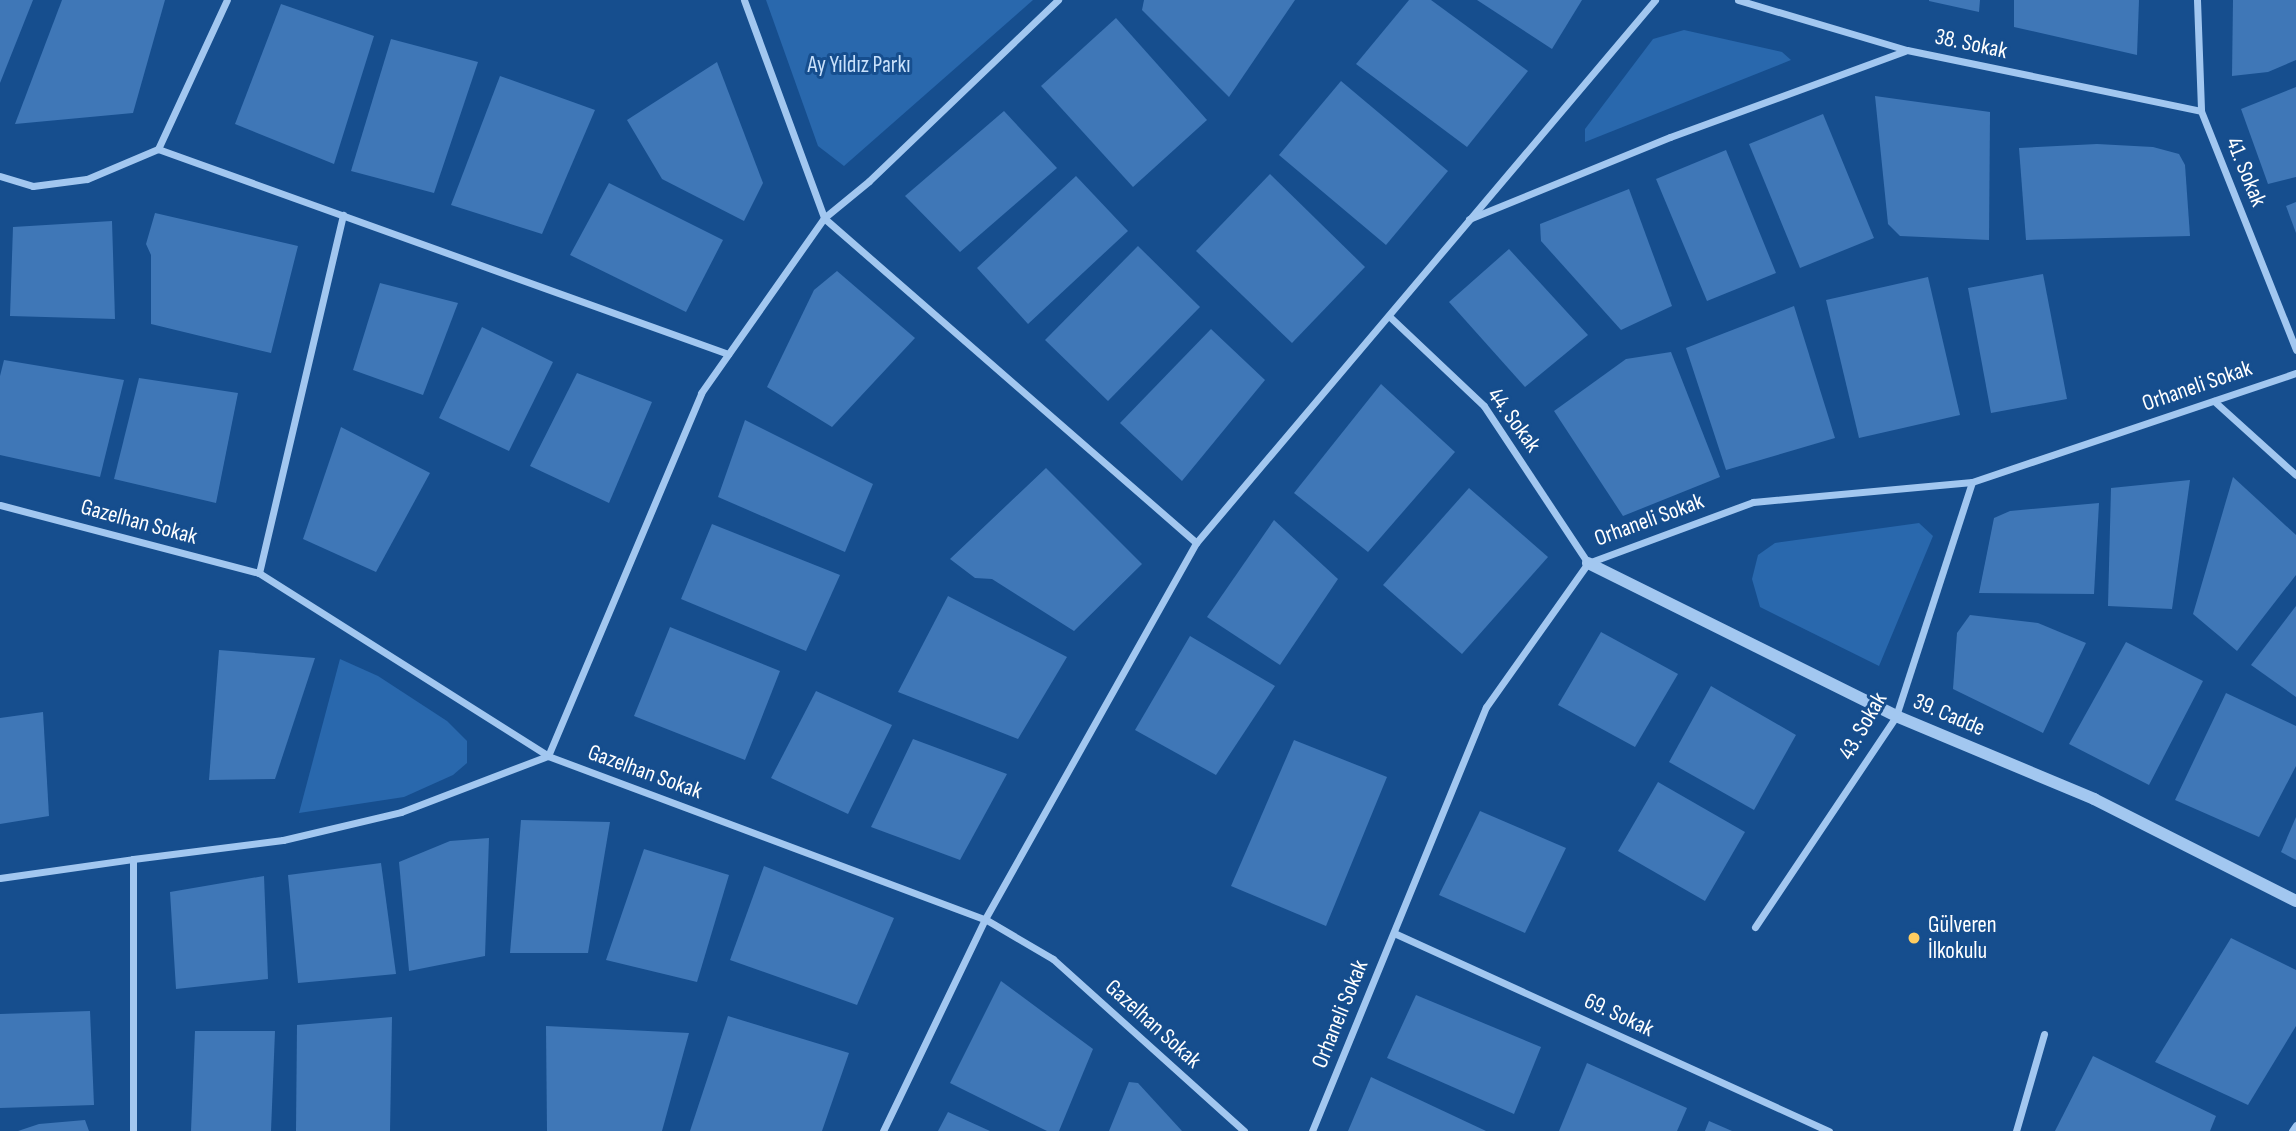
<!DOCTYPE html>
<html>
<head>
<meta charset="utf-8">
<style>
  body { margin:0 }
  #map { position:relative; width:2296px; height:1131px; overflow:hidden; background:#164e8e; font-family:"Sofia Sans Condensed",sans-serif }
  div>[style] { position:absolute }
  .green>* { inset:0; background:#2968ad }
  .building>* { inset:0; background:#3f77b7 }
  .minor>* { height:7px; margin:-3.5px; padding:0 3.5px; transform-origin:3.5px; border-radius:3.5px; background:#a2c7f0 }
  .tertiary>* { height:12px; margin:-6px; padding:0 6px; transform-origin:6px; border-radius:6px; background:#a2c7f0 }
  .dots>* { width:19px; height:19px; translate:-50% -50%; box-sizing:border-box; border:4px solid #164e8e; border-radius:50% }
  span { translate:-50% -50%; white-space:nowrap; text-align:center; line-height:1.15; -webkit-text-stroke:6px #164e8e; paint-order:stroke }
  .street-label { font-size:23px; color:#fff }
  .park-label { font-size:23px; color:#c9e1fb }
  .poi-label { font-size:23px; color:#fff }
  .left { translate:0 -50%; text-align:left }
</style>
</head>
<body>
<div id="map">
  <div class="green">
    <i style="clip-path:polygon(766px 0,1033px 0,844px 166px,818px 146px)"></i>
    <i style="clip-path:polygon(1684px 30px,1782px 52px,1791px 60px,1585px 142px,1585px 129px,1653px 39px)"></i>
    <i style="clip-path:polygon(1919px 523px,1933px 536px,1879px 666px,1760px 607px,1752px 579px,1758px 555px,1775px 543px)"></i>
    <i style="clip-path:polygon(340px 659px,378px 676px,447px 721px,467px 741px,467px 763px,453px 775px,404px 797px,299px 813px)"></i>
  </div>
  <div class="building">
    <i style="clip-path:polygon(0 0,33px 0,0 83px)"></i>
    <i style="clip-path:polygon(62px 0,165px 0,133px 113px,15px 124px)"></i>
    <i style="clip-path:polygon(1144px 0,1295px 0,1229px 97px,1142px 10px)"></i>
    <i style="clip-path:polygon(1409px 0,1431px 0,1528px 71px,1467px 147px,1356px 64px)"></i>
    <i style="clip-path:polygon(1477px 0,1582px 0,1552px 49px)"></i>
    <i style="clip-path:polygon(1929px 0,1980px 0,1979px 12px,1929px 1px)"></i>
    <i style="clip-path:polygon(2014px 0,2139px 0,2137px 55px,2014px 27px)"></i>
    <i style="clip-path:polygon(2233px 0,2296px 0,2296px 60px,2268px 72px,2232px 76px)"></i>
    <i style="clip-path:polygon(281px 4px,374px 36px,334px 164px,235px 124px)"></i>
    <i style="clip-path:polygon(1116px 18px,1207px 120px,1133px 187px,1041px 86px)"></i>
    <i style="clip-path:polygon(391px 39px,478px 62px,434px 193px,351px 171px)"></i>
    <i style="clip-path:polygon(717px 62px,763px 183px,744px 221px,662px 179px,627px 120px)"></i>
    <i style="clip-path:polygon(500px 76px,595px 110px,542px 234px,451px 205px)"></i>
    <i style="clip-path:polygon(1341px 81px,1448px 171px,1386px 245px,1279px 155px)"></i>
    <i style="clip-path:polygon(2296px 87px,2296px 177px,2268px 184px,2241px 109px)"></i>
    <i style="clip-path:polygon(1875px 96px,1990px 112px,1989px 240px,1900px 236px,1888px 224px)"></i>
    <i style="clip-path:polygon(1004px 111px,1057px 168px,960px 252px,905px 196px)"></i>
    <i style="clip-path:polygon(1823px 114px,1874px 238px,1800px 268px,1749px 144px)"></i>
    <i style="clip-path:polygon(2097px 144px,2153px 147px,2179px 154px,2185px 165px,2190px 236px,2026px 240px,2019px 148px)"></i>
    <i style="clip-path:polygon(1726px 150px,1776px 273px,1707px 301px,1656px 179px)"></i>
    <i style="clip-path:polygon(1270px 174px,1365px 267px,1292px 343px,1196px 251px)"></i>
    <i style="clip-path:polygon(1076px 176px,1128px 231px,1028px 324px,977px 268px)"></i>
    <i style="clip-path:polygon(609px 183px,723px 240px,686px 312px,570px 255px)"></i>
    <i style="clip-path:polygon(1629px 189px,1672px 306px,1621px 330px,1541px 241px,1540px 224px)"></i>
    <i style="clip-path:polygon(2296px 202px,2296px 233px,2286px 206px)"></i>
    <i style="clip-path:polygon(155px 213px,298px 246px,271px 353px,151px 324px,151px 255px,146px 244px)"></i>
    <i style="clip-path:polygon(112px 221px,115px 319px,10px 316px,13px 227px)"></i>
    <i style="clip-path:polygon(1138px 246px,1200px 307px,1108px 401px,1045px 340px)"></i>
    <i style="clip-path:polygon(1509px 249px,1588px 335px,1525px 387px,1449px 302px)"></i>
    <i style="clip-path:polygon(837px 271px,915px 338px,832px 427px,767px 387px,814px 290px)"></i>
    <i style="clip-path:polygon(2043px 274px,2067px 399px,1991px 413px,1968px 288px)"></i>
    <i style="clip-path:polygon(1928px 277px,1960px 415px,1859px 438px,1826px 300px)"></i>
    <i style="clip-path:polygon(380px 283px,458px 303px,423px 395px,353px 370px)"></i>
    <i style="clip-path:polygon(1794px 306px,1835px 438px,1726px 470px,1686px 348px)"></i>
    <i style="clip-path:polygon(482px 327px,553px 362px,509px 451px,439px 418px)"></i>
    <i style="clip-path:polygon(1211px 329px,1265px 380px,1182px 481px,1120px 423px)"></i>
    <i style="clip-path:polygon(1671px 352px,1720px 477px,1623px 516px,1554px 411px,1626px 359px)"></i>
    <i style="clip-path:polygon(4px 360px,124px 380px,100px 477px,0 455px,0 376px)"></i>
    <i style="clip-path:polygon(577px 373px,652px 402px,609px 503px,530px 466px)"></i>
    <i style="clip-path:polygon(139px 378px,238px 393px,216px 503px,114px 479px)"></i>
    <i style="clip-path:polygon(1381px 384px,1455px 452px,1368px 552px,1294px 493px)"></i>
    <i style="clip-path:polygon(745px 420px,873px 484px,845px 552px,718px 497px)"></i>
    <i style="clip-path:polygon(341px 427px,430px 473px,376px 572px,303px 539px)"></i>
    <i style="clip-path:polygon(1046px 468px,1142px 564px,1074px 631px,992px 579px,975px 578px,950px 559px)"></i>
    <i style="clip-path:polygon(2233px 477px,2296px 535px,2296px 575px,2237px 651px,2193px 614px)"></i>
    <i style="clip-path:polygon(2190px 480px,2172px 609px,2108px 606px,2111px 488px)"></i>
    <i style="clip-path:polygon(1469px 488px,1548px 557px,1462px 654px,1383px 585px)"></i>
    <i style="clip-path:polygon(2099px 503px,2094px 594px,1979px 593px,1994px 518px,2010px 511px)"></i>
    <i style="clip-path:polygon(1274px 520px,1338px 579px,1280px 665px,1207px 617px)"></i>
    <i style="clip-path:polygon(712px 524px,840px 575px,806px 651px,681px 599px)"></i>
    <i style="clip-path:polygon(948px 596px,1067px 657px,1018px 739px,898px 692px)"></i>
    <i style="clip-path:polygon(2296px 606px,2296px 697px,2251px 665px)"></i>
    <i style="clip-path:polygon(1970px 615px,2038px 623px,2086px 643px,2043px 733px,1953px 689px,1957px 633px)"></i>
    <i style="clip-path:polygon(670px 627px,780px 671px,745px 760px,634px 716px)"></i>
    <i style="clip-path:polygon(1601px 632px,1678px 674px,1635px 747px,1558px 705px)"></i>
    <i style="clip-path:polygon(1190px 636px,1275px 686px,1216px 775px,1135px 730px)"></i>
    <i style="clip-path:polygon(2126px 642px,2203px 681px,2149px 785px,2069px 744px)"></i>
    <i style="clip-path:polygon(219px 650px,315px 658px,275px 779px,209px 780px)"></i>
    <i style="clip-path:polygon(1711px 686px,1796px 735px,1754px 810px,1669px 762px)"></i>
    <i style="clip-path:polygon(816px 691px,892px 725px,848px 814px,771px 778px)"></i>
    <i style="clip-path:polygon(2226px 693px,2296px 726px,2296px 766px,2259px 837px,2175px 800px)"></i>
    <i style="clip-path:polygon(43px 712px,49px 816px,0 824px,0 718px)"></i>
    <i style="clip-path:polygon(913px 739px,1007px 774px,960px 860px,871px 827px)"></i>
    <i style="clip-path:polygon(1294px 740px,1387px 777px,1326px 926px,1231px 886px)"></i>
    <i style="clip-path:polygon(1658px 782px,1745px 832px,1705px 901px,1618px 851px)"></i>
    <i style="clip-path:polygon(1480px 811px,1566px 848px,1525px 933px,1439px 895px)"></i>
    <i style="clip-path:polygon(2296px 817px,2296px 860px,2281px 852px)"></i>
    <i style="clip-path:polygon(521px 820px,610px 822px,588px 953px,510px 953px)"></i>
    <i style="clip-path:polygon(489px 838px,485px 956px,409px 971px,399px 862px,450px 841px)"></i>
    <i style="clip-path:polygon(644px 849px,729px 875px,697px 982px,606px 960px)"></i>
    <i style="clip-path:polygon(381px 863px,396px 974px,298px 983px,288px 875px)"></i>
    <i style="clip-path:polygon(764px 866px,894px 918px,857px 1005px,730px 960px)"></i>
    <i style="clip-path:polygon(264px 876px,268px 979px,176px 989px,170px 892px)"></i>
    <i style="clip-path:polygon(2231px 938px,2296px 970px,2296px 1026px,2248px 1105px,2155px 1062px)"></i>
    <i style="clip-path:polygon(1001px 981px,1093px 1049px,1059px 1131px,1047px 1131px,950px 1083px)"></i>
    <i style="clip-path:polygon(1416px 995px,1541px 1047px,1514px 1114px,1387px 1058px)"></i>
    <i style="clip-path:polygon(90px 1011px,94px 1105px,0 1108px,0 1014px)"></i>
    <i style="clip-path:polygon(728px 1016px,849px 1053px,822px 1131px,690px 1131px)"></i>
    <i style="clip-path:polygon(392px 1017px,390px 1131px,296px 1131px,297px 1025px)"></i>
    <i style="clip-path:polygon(546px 1026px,689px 1033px,662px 1131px,547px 1131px)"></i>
    <i style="clip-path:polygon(195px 1031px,275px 1031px,271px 1131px,191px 1131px)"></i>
    <i style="clip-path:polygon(2093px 1056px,2216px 1116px,2210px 1131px,2055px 1131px)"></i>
    <i style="clip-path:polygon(1587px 1063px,1687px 1108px,1677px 1131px,1559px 1131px)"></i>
    <i style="clip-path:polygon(1371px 1077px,1486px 1131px,1348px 1131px)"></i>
    <i style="clip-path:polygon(1129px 1082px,1138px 1083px,1182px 1131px,1109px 1131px)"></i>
    <i style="clip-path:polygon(948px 1112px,990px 1131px,938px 1131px)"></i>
    <i style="clip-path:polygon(85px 1120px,89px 1131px,18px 1131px,39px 1124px)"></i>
    <i style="clip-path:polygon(1709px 1121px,1732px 1131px,1705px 1131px)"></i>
  </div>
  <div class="minor">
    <i style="left:744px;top:0;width:232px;rotate:69.8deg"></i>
    <i style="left:824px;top:218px;width:494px;rotate:41.1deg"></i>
    <i style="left:1738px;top:0;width:176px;rotate:16.5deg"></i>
    <i style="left:1907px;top:50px;width:300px;rotate:11.7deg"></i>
    <i style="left:2197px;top:0;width:111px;rotate:87.9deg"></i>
    <i style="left:2201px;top:111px;width:257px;rotate:68.3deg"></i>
    <i style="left:158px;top:149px;width:606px;rotate:19.78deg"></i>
    <i style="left:0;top:176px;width:34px;rotate:17deg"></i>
    <i style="left:33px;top:186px;width:54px;rotate:-7.4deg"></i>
    <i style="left:87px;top:179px;width:77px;rotate:-22.9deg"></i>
    <i style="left:158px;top:149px;width:164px;rotate:-65.2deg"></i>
    <i style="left:1469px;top:219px;width:217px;rotate:-22.2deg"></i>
    <i style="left:1670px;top:137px;width:250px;rotate:-20.1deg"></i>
    <i style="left:1390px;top:317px;width:129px;rotate:43.4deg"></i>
    <i style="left:1484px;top:406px;width:188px;rotate:56.5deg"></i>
    <i style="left:2214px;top:401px;width:110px;rotate:42.1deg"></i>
    <i style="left:0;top:505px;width:268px;rotate:14.7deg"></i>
    <i style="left:259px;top:573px;width:342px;rotate:32.3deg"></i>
    <i style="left:548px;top:756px;width:466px;rotate:20.5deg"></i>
    <i style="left:985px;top:919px;width:79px;rotate:30.5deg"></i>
    <i style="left:1053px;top:959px;width:257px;rotate:42deg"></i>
    <i style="left:259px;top:573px;width:368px;rotate:-76.8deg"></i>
    <i style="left:0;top:878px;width:134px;rotate:-8.1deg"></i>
    <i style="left:1755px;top:927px;width:254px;rotate:-56.2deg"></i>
    <i style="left:1896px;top:716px;width:246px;rotate:-72deg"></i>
    <i style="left:1394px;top:933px;width:478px;rotate:24.5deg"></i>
    <i style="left:133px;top:1131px;width:272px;rotate:-90deg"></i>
    <i style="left:133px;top:859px;width:151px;rotate:-7.2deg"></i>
    <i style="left:283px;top:840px;width:121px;rotate:-13.3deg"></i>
    <i style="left:401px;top:812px;width:157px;rotate:-20.9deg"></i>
    <i style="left:548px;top:756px;width:394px;rotate:-67.1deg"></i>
    <i style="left:701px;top:393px;width:214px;rotate:-54.9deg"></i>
    <i style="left:824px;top:218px;width:58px;rotate:-39.4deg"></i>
    <i style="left:869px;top:181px;width:262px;rotate:-43.8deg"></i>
    <i style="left:883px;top:1131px;width:235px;rotate:-64.3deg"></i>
    <i style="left:985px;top:919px;width:431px;rotate:-60.7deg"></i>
    <i style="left:1196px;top:543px;width:711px;rotate:-49.79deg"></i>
    <i style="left:1312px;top:1131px;width:458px;rotate:-67.7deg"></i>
    <i style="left:1486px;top:707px;width:176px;rotate:-54.7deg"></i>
    <i style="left:1588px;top:563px;width:176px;rotate:-20.3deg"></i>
    <i style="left:1753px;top:502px;width:220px;rotate:-5.2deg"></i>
    <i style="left:1972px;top:482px;width:342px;rotate:-18.6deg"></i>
    <i style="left:2016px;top:1131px;width:101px;rotate:-73.9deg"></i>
    <i style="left:2292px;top:1131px;width:7px;rotate:-56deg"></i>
  </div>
  <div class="tertiary">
    <i style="left:1588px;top:563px;width:344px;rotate:26.4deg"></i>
    <i style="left:1896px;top:716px;width:215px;rotate:22.7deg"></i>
    <i style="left:2094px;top:799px;width:226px;rotate:26.8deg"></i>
  </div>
  <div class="dots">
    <i style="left:1914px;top:938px;background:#ffcd61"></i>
  </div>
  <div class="street-label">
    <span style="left:1971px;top:44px;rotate:12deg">38. Sokak</span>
    <span style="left:2246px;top:172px;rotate:68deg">41. Sokak</span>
    <span style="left:2197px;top:386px;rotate:-19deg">Orhaneli Sokak</span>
    <span style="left:1514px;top:420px;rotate:54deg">44. Sokak</span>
    <span style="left:1649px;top:520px;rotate:-20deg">Orhaneli Sokak</span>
    <span style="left:139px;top:522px;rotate:15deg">Gazelhan Sokak</span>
    <span style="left:1949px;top:715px;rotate:23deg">39. Cadde</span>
    <span style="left:1863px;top:726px;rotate:-60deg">43. Sokak</span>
    <span style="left:645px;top:772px;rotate:20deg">Gazelhan Sokak</span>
    <span style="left:1340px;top:1014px;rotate:-68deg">Orhaneli Sokak</span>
    <span style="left:1619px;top:1015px;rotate:25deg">69. Sokak</span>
    <span style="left:1153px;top:1024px;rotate:42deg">Gazelhan Sokak</span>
  </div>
  <div class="park-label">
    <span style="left:859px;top:65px">Ay Yıldız Parkı</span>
  </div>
  <div class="poi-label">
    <span class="left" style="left:1928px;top:938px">Gülveren<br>İlkokulu</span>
  </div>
</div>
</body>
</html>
